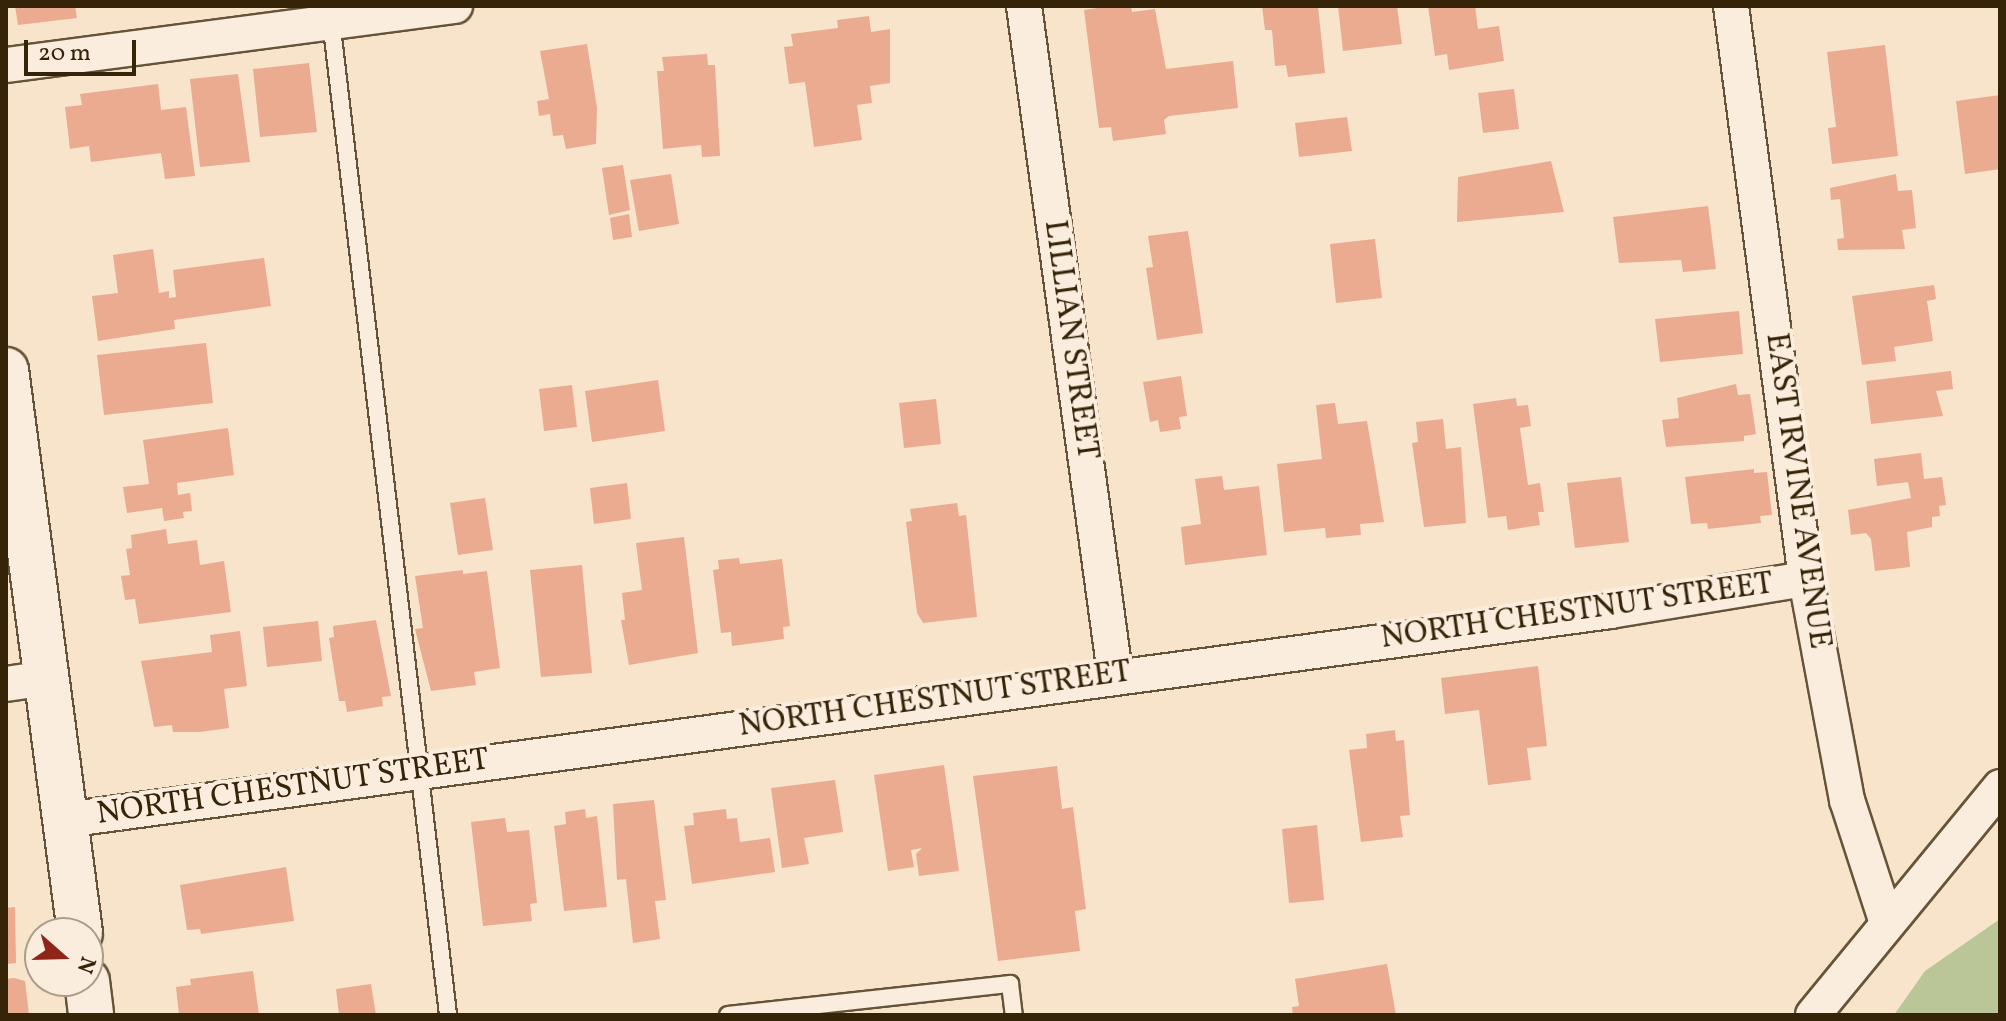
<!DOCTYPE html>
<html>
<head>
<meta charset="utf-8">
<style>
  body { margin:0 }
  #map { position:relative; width:2006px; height:1021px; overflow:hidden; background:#f7e4ca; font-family:Vollkorn,serif }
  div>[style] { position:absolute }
  .green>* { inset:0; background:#bac598 }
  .building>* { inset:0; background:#ebab90 }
  .roads { filter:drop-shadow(2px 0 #665438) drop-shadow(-2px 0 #665438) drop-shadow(0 2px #665438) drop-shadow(0 -2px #665438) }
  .lane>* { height:16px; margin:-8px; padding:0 8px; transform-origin:8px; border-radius:8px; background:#faeddd }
  .street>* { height:34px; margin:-17px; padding:0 17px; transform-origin:17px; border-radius:17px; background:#faeddd }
  .secondary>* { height:44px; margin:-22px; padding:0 22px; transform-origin:22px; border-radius:22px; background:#faeddd }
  span { translate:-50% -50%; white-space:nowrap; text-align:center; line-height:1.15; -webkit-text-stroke:8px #faeddd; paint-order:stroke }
  .street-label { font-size:32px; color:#362408 }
  .frame { position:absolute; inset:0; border:8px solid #362408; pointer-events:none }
  .north { position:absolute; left:24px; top:917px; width:80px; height:80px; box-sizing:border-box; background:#faeddd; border:2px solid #ac9d88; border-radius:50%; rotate:110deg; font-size:22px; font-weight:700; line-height:32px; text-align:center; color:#362408 }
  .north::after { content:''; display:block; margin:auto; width:28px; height:36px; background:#8f2418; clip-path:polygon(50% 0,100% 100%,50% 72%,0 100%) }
  .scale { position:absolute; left:24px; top:40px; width:112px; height:36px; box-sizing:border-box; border:4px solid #362408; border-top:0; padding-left:10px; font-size:24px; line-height:28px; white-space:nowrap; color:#362408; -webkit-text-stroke:6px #faeddd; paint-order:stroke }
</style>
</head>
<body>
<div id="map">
  <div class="green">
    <i style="clip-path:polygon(2000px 919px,2000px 1015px,1894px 1015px,1925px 971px)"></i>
  </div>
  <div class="building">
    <i style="clip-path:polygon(15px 6px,75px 6px,77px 18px,18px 25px)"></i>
    <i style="clip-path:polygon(1111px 6px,1131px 6px,1132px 12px,1155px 9px,1166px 69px,1233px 61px,1238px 108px,1169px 116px,1164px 120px,1166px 134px,1113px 141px,1111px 127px,1099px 128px,1084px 10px)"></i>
    <i style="clip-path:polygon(1262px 6px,1318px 6px,1325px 73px,1288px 77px,1286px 65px,1275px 66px,1272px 30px,1265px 30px)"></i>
    <i style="clip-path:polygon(1338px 6px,1397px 6px,1402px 44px,1343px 51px)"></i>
    <i style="clip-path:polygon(1428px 6px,1475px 6px,1478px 29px,1499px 26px,1504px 61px,1449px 70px,1447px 54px,1435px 56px)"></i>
    <i style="clip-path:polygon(869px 16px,871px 32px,890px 29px,890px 83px,870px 86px,872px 103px,857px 105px,862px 140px,814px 147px,805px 82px,789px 84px,784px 47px,793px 46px,791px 34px,838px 28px,837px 20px)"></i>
    <i style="clip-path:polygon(587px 44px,597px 108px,596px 144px,566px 149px,563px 135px,553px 136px,550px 114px,539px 116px,537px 101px,549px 99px,540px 51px)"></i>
    <i style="clip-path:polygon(1885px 45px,1898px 156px,1832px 164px,1828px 128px,1836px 127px,1827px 52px)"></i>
    <i style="clip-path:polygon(707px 54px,708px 65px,715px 65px,720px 156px,702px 157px,701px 145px,663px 149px,657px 71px,664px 71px,662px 57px)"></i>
    <i style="clip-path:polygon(309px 63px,317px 132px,260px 137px,253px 69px)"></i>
    <i style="clip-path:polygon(238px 74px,250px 162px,200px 167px,190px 79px)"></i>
    <i style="clip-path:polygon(158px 84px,161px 110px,186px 107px,195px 176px,165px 179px,161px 153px,91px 162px,89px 146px,70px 149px,65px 107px,82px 105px,80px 94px)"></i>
    <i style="clip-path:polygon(1514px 89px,1519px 129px,1483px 133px,1478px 93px)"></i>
    <i style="clip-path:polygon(2000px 95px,2000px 169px,1965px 174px,1956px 101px)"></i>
    <i style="clip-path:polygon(1347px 117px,1352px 151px,1299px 157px,1295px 123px)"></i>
    <i style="clip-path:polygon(1551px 161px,1564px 212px,1457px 222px,1458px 177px)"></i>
    <i style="clip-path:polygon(623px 165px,630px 210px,609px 215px,602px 168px)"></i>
    <i style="clip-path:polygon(671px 174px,679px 224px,639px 231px,630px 180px)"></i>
    <i style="clip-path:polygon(1896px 174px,1898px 191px,1912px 190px,1916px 228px,1902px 230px,1905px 249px,1838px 250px,1837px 239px,1844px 238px,1840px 199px,1831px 200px,1830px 188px)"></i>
    <i style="clip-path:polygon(1708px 206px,1716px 269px,1683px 272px,1681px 260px,1619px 263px,1613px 217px)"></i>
    <i style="clip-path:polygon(629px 214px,632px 237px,613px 240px,610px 218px)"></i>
    <i style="clip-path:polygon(1188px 231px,1203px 333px,1157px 340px,1146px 268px,1153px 267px,1148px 236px)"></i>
    <i style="clip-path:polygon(1375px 239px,1382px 298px,1336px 303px,1330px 244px)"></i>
    <i style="clip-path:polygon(153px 249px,159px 293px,169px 291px,169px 298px,176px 297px,173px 270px,264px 258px,271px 306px,174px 320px,175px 329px,98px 341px,92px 296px,118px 293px,113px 255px)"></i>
    <i style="clip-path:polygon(1934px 285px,1936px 299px,1927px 301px,1933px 341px,1894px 347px,1896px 361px,1862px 365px,1852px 296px)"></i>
    <i style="clip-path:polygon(1739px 311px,1743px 354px,1660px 362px,1655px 319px)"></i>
    <i style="clip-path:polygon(206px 343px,213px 403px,104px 415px,97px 355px)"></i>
    <i style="clip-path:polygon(1951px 371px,1953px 389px,1936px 391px,1943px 416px,1871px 424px,1866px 381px)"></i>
    <i style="clip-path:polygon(1181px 376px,1187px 416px,1179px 417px,1181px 429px,1160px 432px,1158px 420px,1150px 422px,1143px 382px)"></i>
    <i style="clip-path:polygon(658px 380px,665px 431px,592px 442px,585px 391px)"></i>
    <i style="clip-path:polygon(1736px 384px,1738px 395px,1750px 394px,1756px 434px,1744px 436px,1744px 441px,1666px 447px,1662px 420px,1679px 418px,1677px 398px)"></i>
    <i style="clip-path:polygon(572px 385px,577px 427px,544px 431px,539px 389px)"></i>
    <i style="clip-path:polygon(1516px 398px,1517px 406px,1528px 405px,1531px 426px,1520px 428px,1528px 485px,1540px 483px,1544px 512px,1538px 512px,1540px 525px,1508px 530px,1506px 516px,1488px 518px,1473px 404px)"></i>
    <i style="clip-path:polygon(936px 399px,941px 444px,904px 448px,899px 403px)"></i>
    <i style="clip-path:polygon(1335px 403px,1338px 424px,1367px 421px,1384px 522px,1360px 524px,1361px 535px,1326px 538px,1325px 528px,1284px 532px,1277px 464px,1322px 459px,1316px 405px)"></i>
    <i style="clip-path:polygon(1443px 419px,1446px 449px,1461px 447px,1466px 523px,1424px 527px,1412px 443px,1418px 442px,1416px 422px)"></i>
    <i style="clip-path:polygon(228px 428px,234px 475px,177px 483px,178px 495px,190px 493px,192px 511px,183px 512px,184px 518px,164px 521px,162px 508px,127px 513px,123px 487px,149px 484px,143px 440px)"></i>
    <i style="clip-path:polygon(1921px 453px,1924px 479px,1942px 477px,1946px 505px,1939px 506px,1940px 516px,1932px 517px,1932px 527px,1907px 532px,1910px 567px,1875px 571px,1871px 539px,1866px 533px,1851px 535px,1848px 510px,1911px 498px,1908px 482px,1877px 486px,1874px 459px)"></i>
    <i style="clip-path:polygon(1754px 469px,1754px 473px,1767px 472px,1772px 515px,1760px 516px,1761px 523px,1708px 529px,1707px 523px,1691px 524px,1685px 477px)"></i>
    <i style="clip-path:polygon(1222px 476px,1224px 490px,1259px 486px,1267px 555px,1185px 565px,1181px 527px,1201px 524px,1195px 479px)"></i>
    <i style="clip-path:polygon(1621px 477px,1629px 542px,1575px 548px,1567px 483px)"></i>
    <i style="clip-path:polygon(627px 483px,631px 519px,594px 524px,590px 488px)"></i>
    <i style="clip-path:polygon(485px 498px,493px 550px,458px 555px,450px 503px)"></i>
    <i style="clip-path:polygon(957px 503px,959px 516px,966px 515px,977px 617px,923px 623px,917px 613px,906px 522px,912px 521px,910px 509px)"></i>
    <i style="clip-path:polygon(166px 529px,168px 544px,197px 540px,200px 565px,224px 561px,231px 612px,139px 624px,135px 599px,125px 600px,121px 576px,130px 575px,126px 549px,132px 548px,131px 535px)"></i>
    <i style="clip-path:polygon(684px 537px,698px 653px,629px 665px,621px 620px,625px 620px,622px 593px,642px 590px,636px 543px)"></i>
    <i style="clip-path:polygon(739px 558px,740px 564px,782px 559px,790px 626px,783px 627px,784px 639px,732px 646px,731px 632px,721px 633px,713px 570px,719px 569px,718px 560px)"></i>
    <i style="clip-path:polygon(582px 565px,592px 673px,541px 677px,530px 570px)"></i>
    <i style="clip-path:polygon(463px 570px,463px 574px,487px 571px,500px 668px,474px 672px,476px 685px,431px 691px,415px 629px,423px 628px,415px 576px)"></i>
    <i style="clip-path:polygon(376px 620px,391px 696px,382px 697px,383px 706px,347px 712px,345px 701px,339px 701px,329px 638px,334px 637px,333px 626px)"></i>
    <i style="clip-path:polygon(318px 621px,322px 661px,267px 667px,263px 627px)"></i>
    <i style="clip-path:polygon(240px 631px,247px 686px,224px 689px,229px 728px,200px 732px,173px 732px,172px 725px,154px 727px,141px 661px,212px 652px,210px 635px)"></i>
    <i style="clip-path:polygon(1538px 666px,1547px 746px,1527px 748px,1531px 780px,1488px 785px,1479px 710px,1445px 714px,1441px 678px)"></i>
    <i style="clip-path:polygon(1395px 730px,1396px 741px,1404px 740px,1410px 815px,1400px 816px,1403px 837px,1361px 842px,1349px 750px,1367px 748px,1366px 734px)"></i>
    <i style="clip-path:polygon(944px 765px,959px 871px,919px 876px,916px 854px,922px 848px,911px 850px,914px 867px,888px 871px,874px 775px)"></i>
    <i style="clip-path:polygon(1057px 766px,1062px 809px,1073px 807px,1086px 909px,1075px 911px,1080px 951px,998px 961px,973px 776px)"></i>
    <i style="clip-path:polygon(835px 780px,843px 832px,804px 838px,809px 864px,782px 868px,771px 788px)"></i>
    <i style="clip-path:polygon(654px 800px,666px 900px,655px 901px,660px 939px,633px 943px,626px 879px,617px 880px,613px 804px)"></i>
    <i style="clip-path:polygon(585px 809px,586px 818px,597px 816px,607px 907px,564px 911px,554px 826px,566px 824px,565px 812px)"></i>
    <i style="clip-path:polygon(726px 809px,727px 819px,737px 818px,740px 842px,770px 838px,775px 872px,692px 884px,684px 826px,694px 825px,693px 813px)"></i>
    <i style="clip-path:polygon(505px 818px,507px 832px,529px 830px,537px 903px,530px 904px,532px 921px,483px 926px,471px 822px)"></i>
    <i style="clip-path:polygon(1317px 825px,1324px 900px,1289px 903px,1282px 829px)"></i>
    <i style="clip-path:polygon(286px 867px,294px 921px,201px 934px,200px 929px,187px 930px,180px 885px)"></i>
    <i style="clip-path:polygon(15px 907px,16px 963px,6px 964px,6px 908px)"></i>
    <i style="clip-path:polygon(1387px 964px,1396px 1015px,1293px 1015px,1292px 1007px,1299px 1006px,1295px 979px)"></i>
    <i style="clip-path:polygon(253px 971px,259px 1015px,179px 1015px,176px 987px,191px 985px,190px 979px)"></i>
    <i style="clip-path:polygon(14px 978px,25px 981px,29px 1015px,6px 1015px,6px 979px)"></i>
    <i style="clip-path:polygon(371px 984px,376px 1015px,339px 1015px,336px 989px)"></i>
  </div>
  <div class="roads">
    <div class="lane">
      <i style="left:331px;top:20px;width:1002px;rotate:83.29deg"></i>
      <i style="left:728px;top:1015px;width:284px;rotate:-6.3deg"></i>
      <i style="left:1010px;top:984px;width:31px;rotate:83deg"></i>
    </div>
    <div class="street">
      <i style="left:1024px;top:6px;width:674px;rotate:82.24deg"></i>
      <i style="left:1731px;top:6px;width:578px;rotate:82.54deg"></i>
      <i style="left:1806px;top:579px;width:225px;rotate:79.5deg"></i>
      <i style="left:1847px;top:800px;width:129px;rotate:72deg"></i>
      <i style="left:6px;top:65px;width:453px;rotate:-7.5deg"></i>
      <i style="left:6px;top:684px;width:41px;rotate:-8.3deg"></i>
      <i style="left:65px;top:820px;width:1559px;rotate:-7.7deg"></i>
      <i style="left:1610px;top:611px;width:199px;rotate:-9.3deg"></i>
      <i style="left:1813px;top:1015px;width:295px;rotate:-50.6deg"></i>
    </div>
    <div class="secondary">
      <i style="left:6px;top:370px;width:568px;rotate:82.51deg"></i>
      <i style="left:87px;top:981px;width:34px;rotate:83deg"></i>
    </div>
  </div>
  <div class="street-label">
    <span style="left:1070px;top:340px;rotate:82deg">LILLIAN STREET</span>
    <span style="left:1797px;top:491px;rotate:82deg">EAST IRVINE AVENUE</span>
    <span style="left:1577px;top:612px;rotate:-8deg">NORTH CHESTNUT STREET</span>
    <span style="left:935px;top:700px;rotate:-8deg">NORTH CHESTNUT STREET</span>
    <span style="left:293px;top:788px;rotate:-8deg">NORTH CHESTNUT STREET</span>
  </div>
  <div class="frame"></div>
  <div class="north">N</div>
  <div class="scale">20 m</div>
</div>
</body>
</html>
